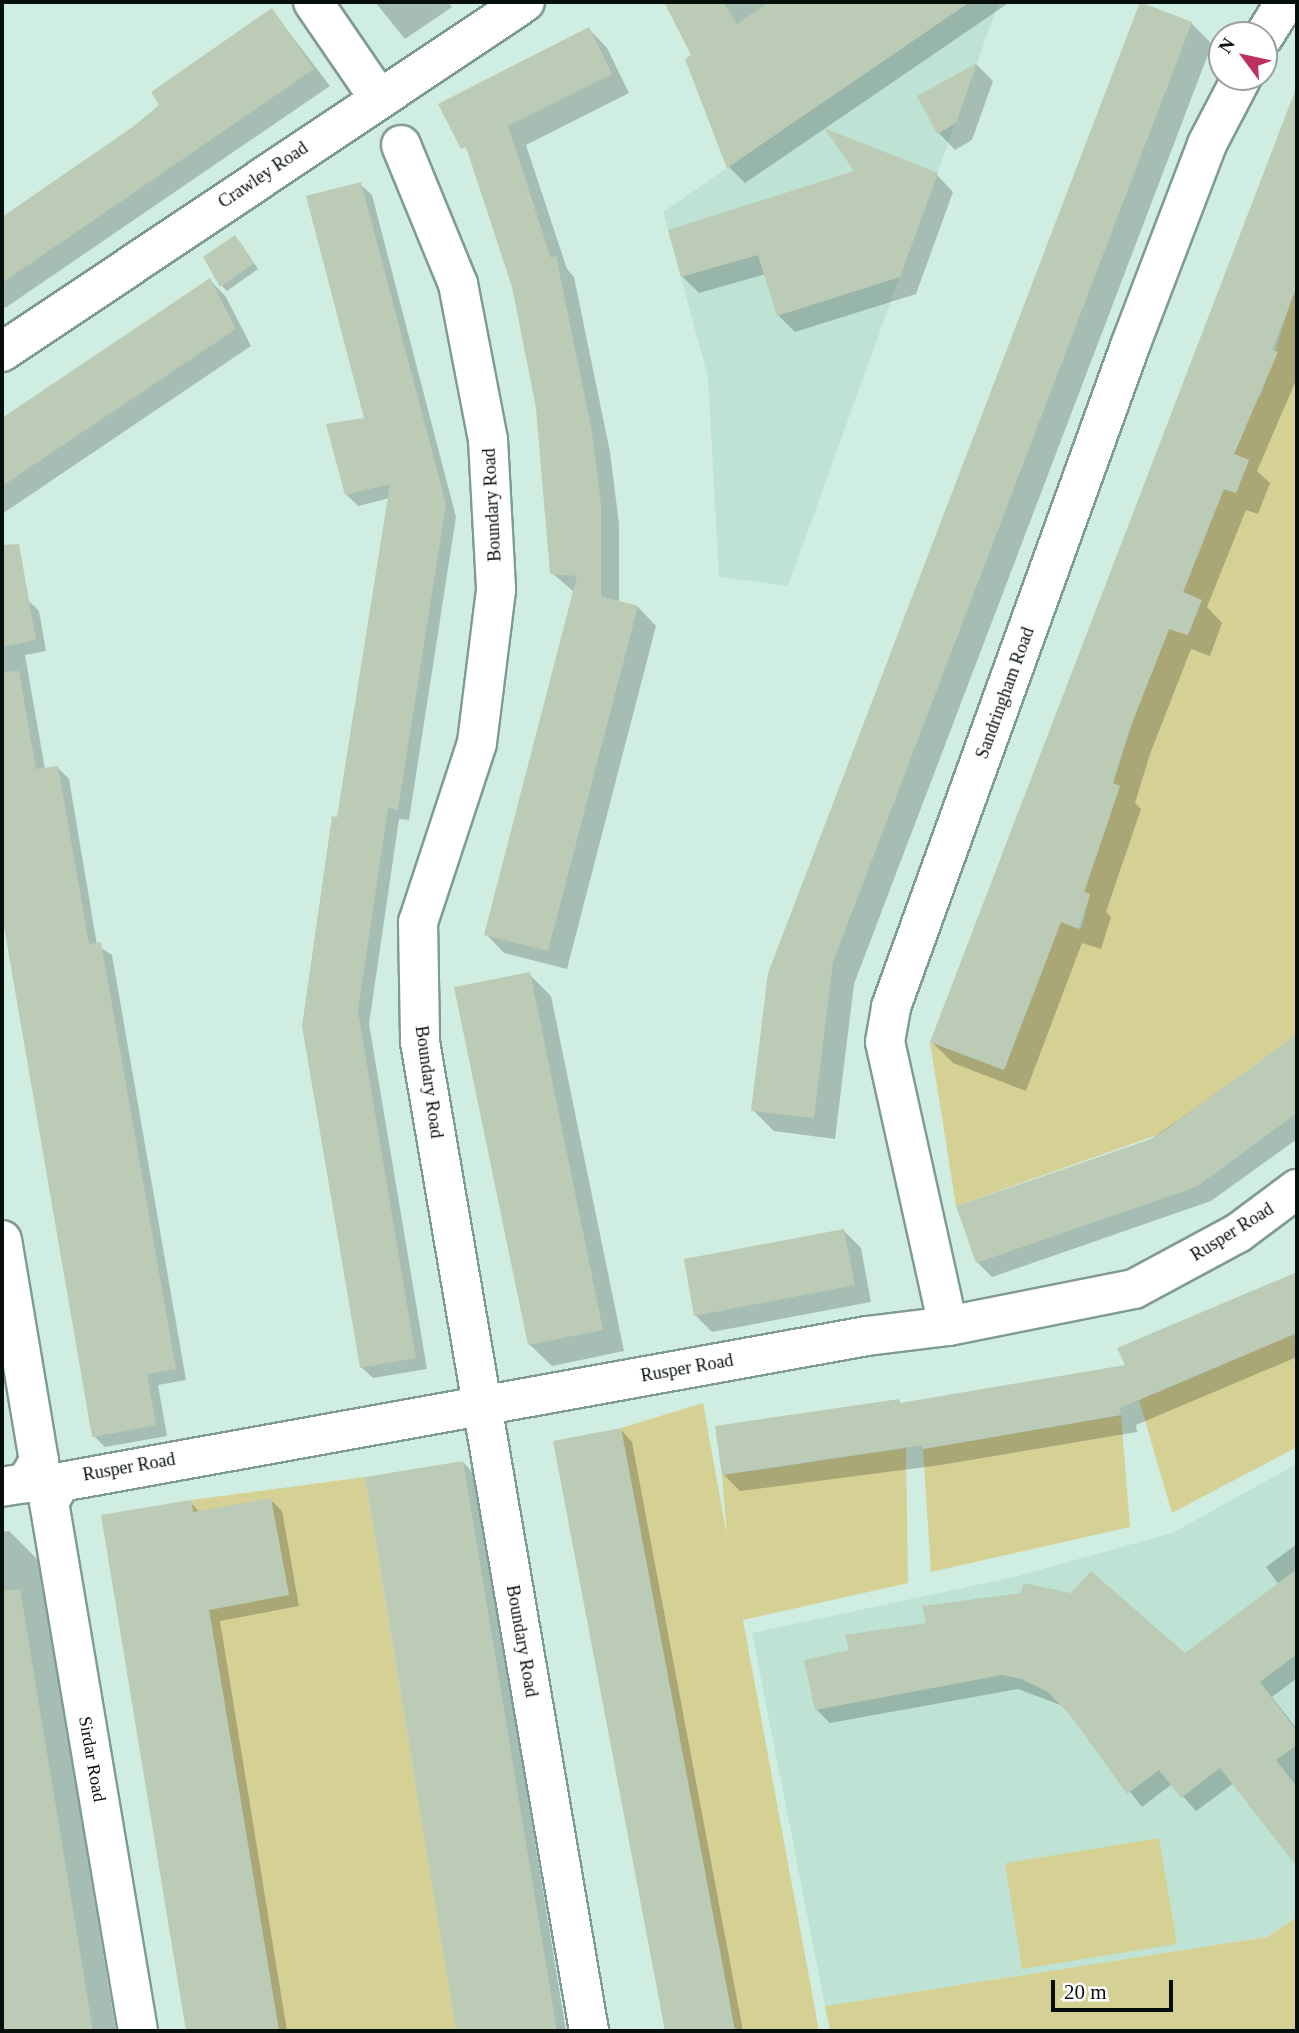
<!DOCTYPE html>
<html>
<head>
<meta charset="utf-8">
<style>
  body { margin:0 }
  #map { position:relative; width:1299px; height:2033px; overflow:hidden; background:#d0ede2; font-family:Georgia,serif }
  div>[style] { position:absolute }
  .built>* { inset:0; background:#bee3d5 }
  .green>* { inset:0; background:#d5d195 }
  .shadow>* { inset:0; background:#0003 }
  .building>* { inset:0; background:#bccbb6 }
  .roads { filter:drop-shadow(2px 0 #809b91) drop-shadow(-2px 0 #809b91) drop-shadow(0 2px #809b91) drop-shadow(0 -2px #809b91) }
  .minor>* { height:38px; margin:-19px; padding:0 19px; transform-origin:19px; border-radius:19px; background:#fff }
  span { translate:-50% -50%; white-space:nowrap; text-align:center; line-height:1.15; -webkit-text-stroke:6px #fff; paint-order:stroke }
  .street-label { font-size:18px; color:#060f0c }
  .frame { position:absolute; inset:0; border:4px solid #060f0c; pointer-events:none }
  .north { position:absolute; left:1208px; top:21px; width:70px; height:70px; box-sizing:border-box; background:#fff; border:2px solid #9b9f9e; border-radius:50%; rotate:303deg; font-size:19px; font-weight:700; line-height:28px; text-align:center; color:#060f0c }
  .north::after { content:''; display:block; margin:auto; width:24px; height:32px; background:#be3061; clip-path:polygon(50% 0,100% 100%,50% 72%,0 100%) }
  .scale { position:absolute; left:1051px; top:1980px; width:122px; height:32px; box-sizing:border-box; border:4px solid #060f0c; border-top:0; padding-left:9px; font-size:21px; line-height:24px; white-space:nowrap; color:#060f0c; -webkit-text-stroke:5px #fff; paint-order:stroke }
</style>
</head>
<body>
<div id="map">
  <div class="built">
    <i style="clip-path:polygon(769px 2px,999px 2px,788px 586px,719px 577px,708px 377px,663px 212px,727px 168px,685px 59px)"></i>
    <i style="clip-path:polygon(1297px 1464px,1297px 1917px,1267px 1937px,825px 2006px,752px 1633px,1014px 1577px,1172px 1533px)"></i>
  </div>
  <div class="green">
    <i style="clip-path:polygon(1283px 273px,1297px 279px,1297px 1034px,1160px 1134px,956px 1206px,930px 1042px,1004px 1070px,1061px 922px,1081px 929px,1090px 895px,1084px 892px,1120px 786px,1113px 783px,1133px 720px,1169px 629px,1188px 635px,1201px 600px,1183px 592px,1209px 527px,1203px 482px,1236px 493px,1249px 460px,1234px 454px,1238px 443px,1238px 390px,1260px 397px,1290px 304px)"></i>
    <i style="clip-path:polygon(1297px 1333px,1297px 1447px,1172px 1513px,1139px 1400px)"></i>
    <i style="clip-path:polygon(703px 1403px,727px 1536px,722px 1475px,906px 1448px,908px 1583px,743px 1620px,819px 2031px,735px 2031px,621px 1428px)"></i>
    <i style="clip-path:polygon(1121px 1415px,1130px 1527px,931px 1572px,923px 1449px)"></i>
    <i style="clip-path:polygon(365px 1477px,456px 2031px,279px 2031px,191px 1500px)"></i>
    <i style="clip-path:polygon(1159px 1838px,1177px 1944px,1022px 1969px,1005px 1863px)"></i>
    <i style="clip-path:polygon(1297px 1917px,1297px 2031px,830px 2031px,825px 2006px,1267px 1937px)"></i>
  </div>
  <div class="shadow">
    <i style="clip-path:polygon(375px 2px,448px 2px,452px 7px,405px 39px)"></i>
    <i style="clip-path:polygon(666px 2px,1010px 2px,745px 183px,729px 167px,687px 60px,693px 56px)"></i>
    <i style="clip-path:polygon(272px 10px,330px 86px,5px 308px,2px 304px,2px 220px,136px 127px)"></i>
    <i style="clip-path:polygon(1191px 23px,1212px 44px,854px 984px,835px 1139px,774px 1131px,753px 1110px)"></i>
    <i style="clip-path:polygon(589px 29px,607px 48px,629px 93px,526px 145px,567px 269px,574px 277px,610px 452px,619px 524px,619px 603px,638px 607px,656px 626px,567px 969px,504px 953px,486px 934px,574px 592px,552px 573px,538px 408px,513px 287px,471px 156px,441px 104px)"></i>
    <i style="clip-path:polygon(977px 65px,993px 81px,972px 140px,955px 150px,939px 133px,919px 96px)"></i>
    <i style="clip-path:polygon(1279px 137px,1297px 155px,1297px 378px,1257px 471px,1270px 483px,1258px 514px,1246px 510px,1207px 607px,1222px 623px,1210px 656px,1191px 649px,1150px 754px,1135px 803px,1141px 809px,1106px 912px,1111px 917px,1101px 949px,1082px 943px,1026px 1091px,953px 1063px,932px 1042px)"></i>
    <i style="clip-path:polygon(937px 175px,953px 192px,916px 294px,795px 332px,779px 316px,766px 274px,699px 293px,682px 276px)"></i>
    <i style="clip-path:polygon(360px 184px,372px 195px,456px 517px,409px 820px,399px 819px,369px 1024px,427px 1369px,373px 1378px,361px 1367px,339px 819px,390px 498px,358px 506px,347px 495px,366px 419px)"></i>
    <i style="clip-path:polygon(240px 242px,258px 269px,227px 291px,222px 286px)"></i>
    <i style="clip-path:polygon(210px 280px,226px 297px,251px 346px,2px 514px,2px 420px)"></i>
    <i style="clip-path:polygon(28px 600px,39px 611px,46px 651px,25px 655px,45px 769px,57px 767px,69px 779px,97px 945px,112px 955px,186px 1380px,158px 1385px,167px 1436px,105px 1447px,94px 1436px,2px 905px,2px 605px)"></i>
    <i style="clip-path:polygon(529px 974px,551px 996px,624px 1351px,552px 1366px,530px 1345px,456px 989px)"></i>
    <i style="clip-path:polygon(1297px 1036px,1297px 1139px,1211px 1201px,992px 1277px,977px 1262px)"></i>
    <i style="clip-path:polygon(844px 1231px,861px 1248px,871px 1302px,712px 1332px,695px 1315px)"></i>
    <i style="clip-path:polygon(1297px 1274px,1297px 1357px,1136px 1425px,1137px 1432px,941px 1465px,740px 1491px,723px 1474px,899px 1401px,902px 1405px,1127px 1367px,1120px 1349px)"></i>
    <i style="clip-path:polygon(621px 1430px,632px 1442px,743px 2031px,667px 2031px,555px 1443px)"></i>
    <i style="clip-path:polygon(463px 1462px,475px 1475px,566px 2031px,458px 2031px,367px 1478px)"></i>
    <i style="clip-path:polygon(271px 1500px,282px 1511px,299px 1606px,220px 1621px,287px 2031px,188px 2031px,103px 1516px,190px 1502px,201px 1513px)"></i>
    <i style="clip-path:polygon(9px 1531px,38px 1560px,116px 2031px,2px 2031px,2px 1532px)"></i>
    <i style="clip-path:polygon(1297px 1544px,1297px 1678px,1272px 1697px,1297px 1729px,1297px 1864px,1234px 1783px,1196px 1811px,1172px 1784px,1142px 1807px,1063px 1706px,1018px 1689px,830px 1723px,816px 1709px,806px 1661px,1184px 1655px,1279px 1585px,1266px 1567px)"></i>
  </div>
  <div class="building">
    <i style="clip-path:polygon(664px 2px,723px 2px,737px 24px,769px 2px,970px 2px,727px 168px,685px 59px,691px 55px)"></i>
    <i style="clip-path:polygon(1140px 2px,1192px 22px,833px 962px,814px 1118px,751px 1111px,768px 973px)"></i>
    <i style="clip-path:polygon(272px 8px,314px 69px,2px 283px,2px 217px,134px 126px,159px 105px,151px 92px)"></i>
    <i style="clip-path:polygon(589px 27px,612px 74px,508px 126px,551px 258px,556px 256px,592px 432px,601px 504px,601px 596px,638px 606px,548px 951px,484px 935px,577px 576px,550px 574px,536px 408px,512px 287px,466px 147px,461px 149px,438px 104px)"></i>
    <i style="clip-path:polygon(977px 63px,956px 123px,937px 134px,917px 96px)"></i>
    <i style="clip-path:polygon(1295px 91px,1297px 286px,1272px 350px,1278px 352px,1234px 454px,1249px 460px,1236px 493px,1224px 489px,1183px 592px,1202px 600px,1188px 635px,1169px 629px,1129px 731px,1113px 783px,1120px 786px,1084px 892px,1090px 894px,1079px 929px,1061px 922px,1004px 1070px,930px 1042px)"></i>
    <i style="clip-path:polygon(824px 128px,938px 173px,900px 277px,777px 316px,758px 255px,681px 277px,668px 230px,854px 171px)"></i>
    <i style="clip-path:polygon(361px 182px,446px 504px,398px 810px,388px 808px,358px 1011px,416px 1358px,360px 1368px,302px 1026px,332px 816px,337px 817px,390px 484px,345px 495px,326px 424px,364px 418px,306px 196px)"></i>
    <i style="clip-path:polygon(235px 235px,254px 263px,220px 287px,203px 257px)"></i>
    <i style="clip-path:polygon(210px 278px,236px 329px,2px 486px,2px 418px)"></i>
    <i style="clip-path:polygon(19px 544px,36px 640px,2px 647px,2px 545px)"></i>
    <i style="clip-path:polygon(19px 671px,36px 769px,58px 766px,89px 944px,101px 942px,176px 1369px,147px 1374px,156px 1425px,92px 1437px,2px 915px,2px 672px)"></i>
    <i style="clip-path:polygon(530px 972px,603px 1330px,528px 1345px,454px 987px)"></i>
    <i style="clip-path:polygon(1297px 1034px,1297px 1113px,1196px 1187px,976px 1263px,956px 1206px,1154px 1138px)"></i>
    <i style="clip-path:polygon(844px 1229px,855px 1285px,694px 1316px,684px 1259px)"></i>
    <i style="clip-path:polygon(1297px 1272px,1297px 1333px,1120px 1408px,1121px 1415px,923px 1449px,922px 1445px,722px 1475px,715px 1426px,899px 1399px,900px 1403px,1125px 1365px,1117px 1348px)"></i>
    <i style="clip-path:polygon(621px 1428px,680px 1740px,735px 2031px,665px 2031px,553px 1441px)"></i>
    <i style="clip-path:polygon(463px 1461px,474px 1527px,557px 2031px,456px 2031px,365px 1477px)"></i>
    <i style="clip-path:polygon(271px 1498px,289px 1595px,209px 1610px,279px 2031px,186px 2031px,101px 1515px,191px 1500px,193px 1512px)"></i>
    <i style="clip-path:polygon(1297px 1569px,1297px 1654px,1260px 1682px,1297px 1731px,1297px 1745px,1276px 1760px,1297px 1787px,1297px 1867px,1220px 1768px,1181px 1798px,1159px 1770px,1127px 1794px,1071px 1716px,1048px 1692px,1021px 1679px,1002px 1675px,815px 1710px,804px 1660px,849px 1650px,845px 1635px,926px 1623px,922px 1606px,1021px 1593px,1023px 1583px,1071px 1593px,1091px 1571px,1185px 1653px)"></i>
    <i style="clip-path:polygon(20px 1589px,93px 2031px,2px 2031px,2px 1591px)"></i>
  </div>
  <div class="roads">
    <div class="minor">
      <i style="left:313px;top:2px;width:115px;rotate:55.6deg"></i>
      <i style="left:1264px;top:36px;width:40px;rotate:-58deg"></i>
      <i style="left:401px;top:145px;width:150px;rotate:67.7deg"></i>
      <i style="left:458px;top:284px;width:159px;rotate:79.1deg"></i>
      <i style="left:488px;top:440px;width:150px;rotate:86.9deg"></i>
      <i style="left:496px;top:590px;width:154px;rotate:97.1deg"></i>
      <i style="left:477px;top:743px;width:188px;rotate:108.2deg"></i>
      <i style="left:418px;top:922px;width:120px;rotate:89deg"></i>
      <i style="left:420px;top:1042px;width:1003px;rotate:80.3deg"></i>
      <i style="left:2px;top:352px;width:629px;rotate:-33.79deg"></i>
      <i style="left:2px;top:1240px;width:224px;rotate:80.5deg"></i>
      <i style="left:39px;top:1461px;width:26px;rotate:121deg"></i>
      <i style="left:26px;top:1483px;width:24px;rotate:171deg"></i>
      <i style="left:948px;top:1326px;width:291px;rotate:-102.5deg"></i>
      <i style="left:885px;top:1042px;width:36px;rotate:-80deg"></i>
      <i style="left:891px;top:1007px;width:703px;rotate:-70.12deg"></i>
      <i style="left:1130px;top:346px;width:216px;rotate:-69.1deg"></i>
      <i style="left:1207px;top:144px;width:76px;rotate:-62.4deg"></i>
      <i style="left:138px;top:2031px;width:536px;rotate:-99.55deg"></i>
      <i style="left:49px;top:1502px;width:23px;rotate:-59deg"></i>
      <i style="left:61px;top:1482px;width:819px;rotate:-10.27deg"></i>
      <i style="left:867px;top:1336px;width:82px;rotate:-7deg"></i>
      <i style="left:948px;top:1326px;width:190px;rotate:-11.3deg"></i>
      <i style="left:1134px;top:1289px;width:118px;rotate:-28.3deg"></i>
      <i style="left:1238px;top:1233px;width:74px;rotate:-36.7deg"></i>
    </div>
  </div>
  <div class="street-label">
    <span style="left:263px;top:175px;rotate:-34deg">Crawley Road</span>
    <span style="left:492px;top:505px;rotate:-93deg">Boundary Road</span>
    <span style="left:1005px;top:693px;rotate:-70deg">Sandringham Road</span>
    <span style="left:429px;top:1082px;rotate:82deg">Boundary Road</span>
    <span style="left:1232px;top:1232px;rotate:-32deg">Rusper Road</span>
    <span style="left:687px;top:1368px;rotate:-10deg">Rusper Road</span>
    <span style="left:129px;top:1467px;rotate:-10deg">Rusper Road</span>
    <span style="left:522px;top:1641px;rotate:80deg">Boundary Road</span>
    <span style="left:92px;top:1759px;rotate:80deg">Sirdar Road</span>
  </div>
  <div class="frame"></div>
  <div class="north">N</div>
  <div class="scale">20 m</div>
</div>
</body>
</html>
